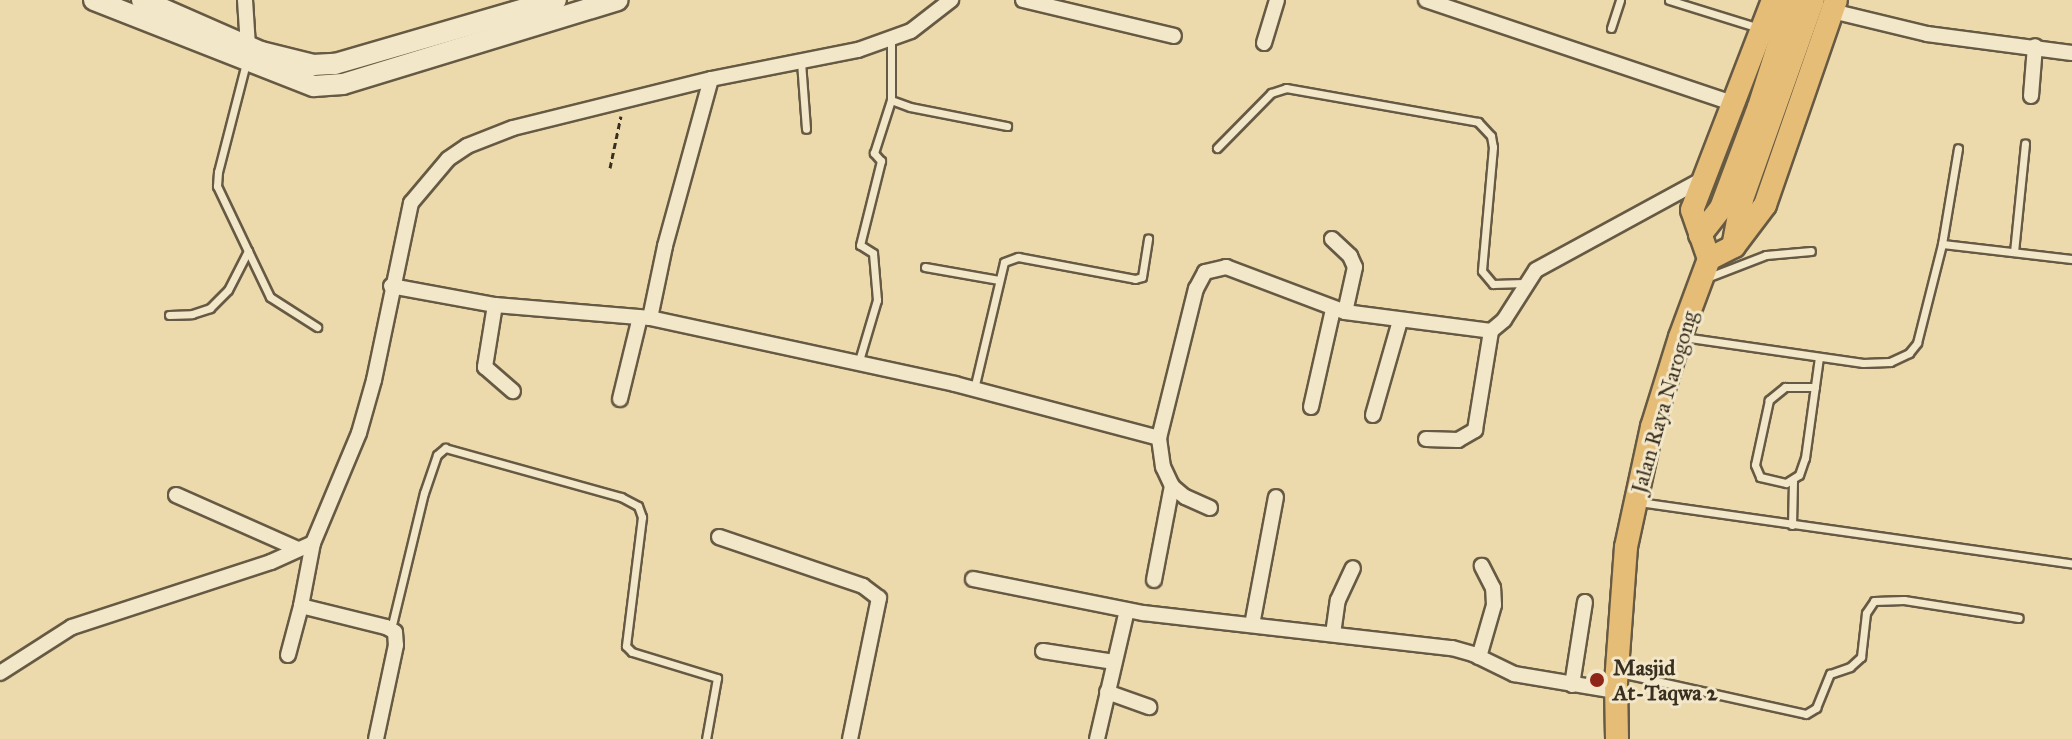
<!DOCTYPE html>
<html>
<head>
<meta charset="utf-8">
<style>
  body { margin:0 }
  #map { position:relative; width:2072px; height:739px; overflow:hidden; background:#ecdaac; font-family:"IM FELL Great Primer",serif }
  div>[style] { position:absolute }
  .path>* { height:3px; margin-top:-1.5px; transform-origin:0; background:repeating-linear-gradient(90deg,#392f21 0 6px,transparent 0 10px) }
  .roads { filter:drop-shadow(2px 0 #665a44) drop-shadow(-2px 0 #665a44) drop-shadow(0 2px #665a44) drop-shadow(0 -2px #665a44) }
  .lane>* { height:7px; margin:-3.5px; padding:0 3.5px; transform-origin:3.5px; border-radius:3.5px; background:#f3e7c9 }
  .street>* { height:14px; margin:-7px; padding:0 7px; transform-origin:7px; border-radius:7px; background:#f3e7c9 }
  .secondary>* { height:20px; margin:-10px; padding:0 10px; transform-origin:10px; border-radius:10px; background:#f3e7c9 }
  .primary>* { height:22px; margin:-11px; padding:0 11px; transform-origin:11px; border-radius:11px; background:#e6bd76 }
  .dots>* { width:22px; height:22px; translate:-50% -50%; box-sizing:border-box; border:4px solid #f3e7c9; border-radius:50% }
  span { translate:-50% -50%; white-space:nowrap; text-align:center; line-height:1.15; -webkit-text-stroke:6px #f3e7c9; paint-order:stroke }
  .street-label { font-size:22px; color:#392f21 }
  .poi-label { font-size:22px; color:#392f21; font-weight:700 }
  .left { translate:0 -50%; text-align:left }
</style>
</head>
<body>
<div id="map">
  <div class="path">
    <i style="left:610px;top:168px;width:53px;rotate:-78.1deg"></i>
  </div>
  <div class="roads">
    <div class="lane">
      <i style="left:1669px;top:0;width:94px;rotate:17.3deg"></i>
      <i style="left:1611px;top:28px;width:29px;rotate:-72deg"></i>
      <i style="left:801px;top:62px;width:67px;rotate:85.7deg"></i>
      <i style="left:891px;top:100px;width:20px;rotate:20deg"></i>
      <i style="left:910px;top:107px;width:99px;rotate:11.1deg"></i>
      <i style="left:1217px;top:148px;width:77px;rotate:-45.5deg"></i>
      <i style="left:1271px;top:93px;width:16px;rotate:-18deg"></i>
      <i style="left:1286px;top:88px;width:195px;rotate:10deg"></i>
      <i style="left:1478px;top:122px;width:19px;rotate:47deg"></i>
      <i style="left:1491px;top:136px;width:11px;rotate:80deg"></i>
      <i style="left:1493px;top:147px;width:124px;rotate:95.1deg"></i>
      <i style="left:1482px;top:271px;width:17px;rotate:50deg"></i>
      <i style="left:1493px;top:284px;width:31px;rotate:-2deg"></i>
      <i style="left:1942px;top:244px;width:131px;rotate:6.6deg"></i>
      <i style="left:248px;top:251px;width:51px;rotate:64.4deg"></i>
      <i style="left:270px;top:297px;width:56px;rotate:32.6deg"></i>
      <i style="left:2014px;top:252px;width:109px;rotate:-84.2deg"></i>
      <i style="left:925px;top:267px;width:75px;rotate:10deg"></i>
      <i style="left:1709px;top:277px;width:61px;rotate:-21.1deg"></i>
      <i style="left:1766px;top:255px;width:45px;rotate:-5.1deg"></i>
      <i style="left:169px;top:315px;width:23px;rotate:-2deg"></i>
      <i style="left:192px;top:314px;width:19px;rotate:-18deg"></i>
      <i style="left:210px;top:308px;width:25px;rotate:-45deg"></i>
      <i style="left:228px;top:290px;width:44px;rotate:-62.9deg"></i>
      <i style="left:248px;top:251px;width:72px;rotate:-115.5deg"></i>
      <i style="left:217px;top:186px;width:14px;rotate:-86deg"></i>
      <i style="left:218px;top:172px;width:113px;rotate:-75.6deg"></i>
      <i style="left:1683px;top:337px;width:182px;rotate:8.2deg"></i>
      <i style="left:1863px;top:363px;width:27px;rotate:-2deg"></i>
      <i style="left:1890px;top:362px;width:21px;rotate:-25deg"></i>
      <i style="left:1909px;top:353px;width:13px;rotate:-51deg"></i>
      <i style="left:1917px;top:343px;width:102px;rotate:-75.8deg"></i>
      <i style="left:1942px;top:244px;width:97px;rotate:-80.5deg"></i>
      <i style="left:858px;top:364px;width:67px;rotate:-73.5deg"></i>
      <i style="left:877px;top:300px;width:47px;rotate:-94.9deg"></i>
      <i style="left:873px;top:253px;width:15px;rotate:-148deg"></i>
      <i style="left:860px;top:245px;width:87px;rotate:-76deg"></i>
      <i style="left:881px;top:161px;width:11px;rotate:-131deg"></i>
      <i style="left:874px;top:153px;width:56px;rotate:-72.2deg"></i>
      <i style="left:891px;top:100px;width:60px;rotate:-90deg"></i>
      <i style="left:1815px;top:387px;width:30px;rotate:180deg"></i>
      <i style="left:1785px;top:387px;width:21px;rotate:141deg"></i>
      <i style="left:1769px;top:400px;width:66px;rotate:102.2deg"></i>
      <i style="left:1755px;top:465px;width:13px;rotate:67deg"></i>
      <i style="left:1760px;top:477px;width:27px;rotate:13deg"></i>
      <i style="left:1786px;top:483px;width:15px;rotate:-32deg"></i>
      <i style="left:1799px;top:475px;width:18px;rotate:-71deg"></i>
      <i style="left:1805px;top:458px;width:102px;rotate:-82.1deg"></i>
      <i style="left:974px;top:389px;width:130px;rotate:-76.7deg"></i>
      <i style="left:1004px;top:262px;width:15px;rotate:-20deg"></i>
      <i style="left:1018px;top:257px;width:119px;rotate:10.6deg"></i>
      <i style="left:1135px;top:279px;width:7px;rotate:-16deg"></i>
      <i style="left:1142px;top:277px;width:39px;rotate:-81deg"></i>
      <i style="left:1639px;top:502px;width:437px;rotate:8.1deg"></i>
      <i style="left:1792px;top:525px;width:44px;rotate:-88.7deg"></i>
      <i style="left:391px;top:629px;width:140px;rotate:-76.4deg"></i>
      <i style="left:424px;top:493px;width:40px;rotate:-71.1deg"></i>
      <i style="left:437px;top:455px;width:11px;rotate:-41deg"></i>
      <i style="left:445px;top:448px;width:183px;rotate:15.6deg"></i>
      <i style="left:621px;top:497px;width:19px;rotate:28deg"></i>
      <i style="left:638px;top:506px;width:12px;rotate:70deg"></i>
      <i style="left:642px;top:517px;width:130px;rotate:97.1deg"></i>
      <i style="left:626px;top:646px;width:8px;rotate:45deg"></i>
      <i style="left:632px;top:652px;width:89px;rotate:17deg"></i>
      <i style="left:717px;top:678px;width:62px;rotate:100.2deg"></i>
      <i style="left:1620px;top:673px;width:190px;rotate:12.4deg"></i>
      <i style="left:1806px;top:714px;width:12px;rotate:-31deg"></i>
      <i style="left:1816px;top:708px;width:37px;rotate:-68deg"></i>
      <i style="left:1830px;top:674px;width:21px;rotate:-19deg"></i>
      <i style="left:1850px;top:667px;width:15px;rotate:-42deg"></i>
      <i style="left:1861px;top:657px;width:44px;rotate:-83.5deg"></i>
      <i style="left:1866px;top:613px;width:14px;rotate:-56deg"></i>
      <i style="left:1874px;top:601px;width:30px;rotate:-2deg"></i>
      <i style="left:1904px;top:600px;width:116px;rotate:8.9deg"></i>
    </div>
    <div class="street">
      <i style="left:245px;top:0;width:47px;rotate:86.3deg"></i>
      <i style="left:1023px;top:0;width:155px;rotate:13.4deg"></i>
      <i style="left:1426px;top:0;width:323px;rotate:18.6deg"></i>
      <i style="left:1832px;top:11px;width:98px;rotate:13.6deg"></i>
      <i style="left:1927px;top:34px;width:146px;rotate:7.5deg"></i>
      <i style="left:1264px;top:43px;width:45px;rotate:-73.2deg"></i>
      <i style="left:2031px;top:96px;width:50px;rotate:-85.4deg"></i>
      <i style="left:1332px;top:239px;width:25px;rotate:43deg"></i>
      <i style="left:1350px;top:256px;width:12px;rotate:66deg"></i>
      <i style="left:1355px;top:267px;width:46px;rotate:102.5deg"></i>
      <i style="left:391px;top:286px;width:106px;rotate:10.4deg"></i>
      <i style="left:495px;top:305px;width:156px;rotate:4.8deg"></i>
      <i style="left:650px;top:318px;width:312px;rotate:12.2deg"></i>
      <i style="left:955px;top:384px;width:211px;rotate:14.8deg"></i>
      <i style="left:495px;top:305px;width:63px;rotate:99.2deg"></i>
      <i style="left:485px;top:367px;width:37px;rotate:41deg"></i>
      <i style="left:650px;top:318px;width:74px;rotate:-78.2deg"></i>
      <i style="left:665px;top:246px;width:173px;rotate:-74.6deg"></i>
      <i style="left:620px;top:399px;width:84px;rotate:-76.3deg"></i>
      <i style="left:1311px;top:407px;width:100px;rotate:-77.3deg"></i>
      <i style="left:1373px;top:415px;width:98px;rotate:-74deg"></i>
      <i style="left:1426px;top:439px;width:32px;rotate:2deg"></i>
      <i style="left:1458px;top:440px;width:20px;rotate:-30deg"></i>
      <i style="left:1475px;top:430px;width:100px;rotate:-80.8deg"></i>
      <i style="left:176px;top:495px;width:133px;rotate:23.9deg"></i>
      <i style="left:1210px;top:508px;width:27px;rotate:-156deg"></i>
      <i style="left:1185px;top:497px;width:17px;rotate:-140deg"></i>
      <i style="left:1172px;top:486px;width:21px;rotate:-115deg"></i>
      <i style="left:1163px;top:467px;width:29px;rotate:-98deg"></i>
      <i style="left:1159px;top:438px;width:154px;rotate:-76.1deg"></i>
      <i style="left:1196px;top:289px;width:19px;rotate:-62deg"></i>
      <i style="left:1205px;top:272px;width:22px;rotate:-13deg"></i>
      <i style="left:1226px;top:267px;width:127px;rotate:20.7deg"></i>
      <i style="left:1345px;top:312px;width:147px;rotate:7.4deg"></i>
      <i style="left:1491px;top:331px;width:17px;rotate:-40deg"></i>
      <i style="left:1504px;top:320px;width:59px;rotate:-57.4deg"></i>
      <i style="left:1536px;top:270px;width:190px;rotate:-28.6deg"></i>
      <i style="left:719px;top:537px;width:152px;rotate:18.8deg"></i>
      <i style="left:863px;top:586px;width:20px;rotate:37deg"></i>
      <i style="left:879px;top:598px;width:144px;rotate:101.6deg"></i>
      <i style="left:313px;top:543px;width:64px;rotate:100.8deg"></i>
      <i style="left:301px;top:606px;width:88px;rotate:13.9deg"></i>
      <i style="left:386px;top:627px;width:10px;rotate:29deg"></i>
      <i style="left:395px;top:632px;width:13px;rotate:86deg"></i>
      <i style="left:396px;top:645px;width:96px;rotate:102deg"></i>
      <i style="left:973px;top:579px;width:173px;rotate:11.3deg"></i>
      <i style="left:1143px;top:613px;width:311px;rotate:6.5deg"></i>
      <i style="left:1452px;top:648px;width:22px;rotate:16deg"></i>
      <i style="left:1473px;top:654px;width:46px;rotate:26deg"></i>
      <i style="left:1514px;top:674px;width:103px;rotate:9.5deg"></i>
      <i style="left:1154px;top:580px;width:96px;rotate:-79.2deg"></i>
      <i style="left:1252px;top:625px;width:130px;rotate:-79.4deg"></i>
      <i style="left:1333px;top:634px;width:34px;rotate:-82deg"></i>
      <i style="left:1338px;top:600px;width:35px;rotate:-65deg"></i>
      <i style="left:1043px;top:651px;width:72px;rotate:8.8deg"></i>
      <i style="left:288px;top:655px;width:51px;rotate:-75.1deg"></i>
      <i style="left:1479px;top:657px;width:54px;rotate:-73.9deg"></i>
      <i style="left:1494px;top:605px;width:17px;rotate:-93deg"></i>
      <i style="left:1493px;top:588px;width:25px;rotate:-117deg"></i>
      <i style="left:0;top:673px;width:85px;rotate:-32.6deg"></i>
      <i style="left:72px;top:627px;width:209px;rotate:-18.1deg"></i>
      <i style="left:271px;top:562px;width:46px;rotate:-24.3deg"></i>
      <i style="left:313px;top:543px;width:119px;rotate:-67.3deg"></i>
      <i style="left:359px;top:433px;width:55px;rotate:-74.2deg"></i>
      <i style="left:374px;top:380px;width:181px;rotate:-78.2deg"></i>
      <i style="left:411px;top:203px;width:57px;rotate:-49.9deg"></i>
      <i style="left:448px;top:159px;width:23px;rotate:-34deg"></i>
      <i style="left:467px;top:146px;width:49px;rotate:-21.4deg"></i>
      <i style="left:513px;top:128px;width:204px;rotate:-13.9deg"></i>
      <i style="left:711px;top:79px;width:150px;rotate:-11.2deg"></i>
      <i style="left:858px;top:50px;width:56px;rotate:-19.7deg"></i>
      <i style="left:911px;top:31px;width:51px;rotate:-37.8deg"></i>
      <i style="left:1572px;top:685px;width:84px;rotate:-81.1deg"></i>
      <i style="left:1107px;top:692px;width:45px;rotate:19.7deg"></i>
      <i style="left:1097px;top:739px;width:132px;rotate:-76.9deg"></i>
    </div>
    <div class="secondary">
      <i style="left:94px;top:0;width:236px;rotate:21.4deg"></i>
      <i style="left:314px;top:86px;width:29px;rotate:-4deg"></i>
      <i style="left:343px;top:84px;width:287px;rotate:-17deg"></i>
      <i style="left:142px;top:0;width:130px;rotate:23.6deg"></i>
      <i style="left:261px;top:52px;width:54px;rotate:14deg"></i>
      <i style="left:313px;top:65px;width:22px;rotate:-3deg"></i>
      <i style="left:335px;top:64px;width:230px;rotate:-16.2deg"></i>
    </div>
    <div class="primary">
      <i style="left:1700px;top:235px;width:34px;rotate:-52deg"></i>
      <i style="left:1721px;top:208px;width:108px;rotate:-69.4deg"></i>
      <i style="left:1759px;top:107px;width:112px;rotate:-72.4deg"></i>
      <i style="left:1734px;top:242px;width:44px;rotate:-79.5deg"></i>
      <i style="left:1742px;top:199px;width:211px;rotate:-70.4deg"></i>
      <i style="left:1709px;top:259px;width:52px;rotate:-109.1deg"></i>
      <i style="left:1692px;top:210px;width:225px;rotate:-68.9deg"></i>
      <i style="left:1617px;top:739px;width:56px;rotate:-91deg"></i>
      <i style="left:1616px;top:683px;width:136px;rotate:-85.8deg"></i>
      <i style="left:1626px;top:547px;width:123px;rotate:-77.8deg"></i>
      <i style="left:1652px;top:427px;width:94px;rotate:-72.7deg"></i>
      <i style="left:1680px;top:337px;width:83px;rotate:-69.6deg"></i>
      <i style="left:1709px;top:259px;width:28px;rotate:-27deg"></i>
      <i style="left:1734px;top:246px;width:51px;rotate:-52.9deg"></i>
      <i style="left:1765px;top:205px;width:217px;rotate:-70.9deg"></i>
    </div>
  </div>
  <div class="dots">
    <i style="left:1597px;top:680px;background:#8f2418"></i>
  </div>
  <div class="street-label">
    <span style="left:1664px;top:402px;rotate:-74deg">Jalan Raya Narogong</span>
  </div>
  <div class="poi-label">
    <span class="left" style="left:1613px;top:680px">Masjid<br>At-Taqwa 2</span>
  </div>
</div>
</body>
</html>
